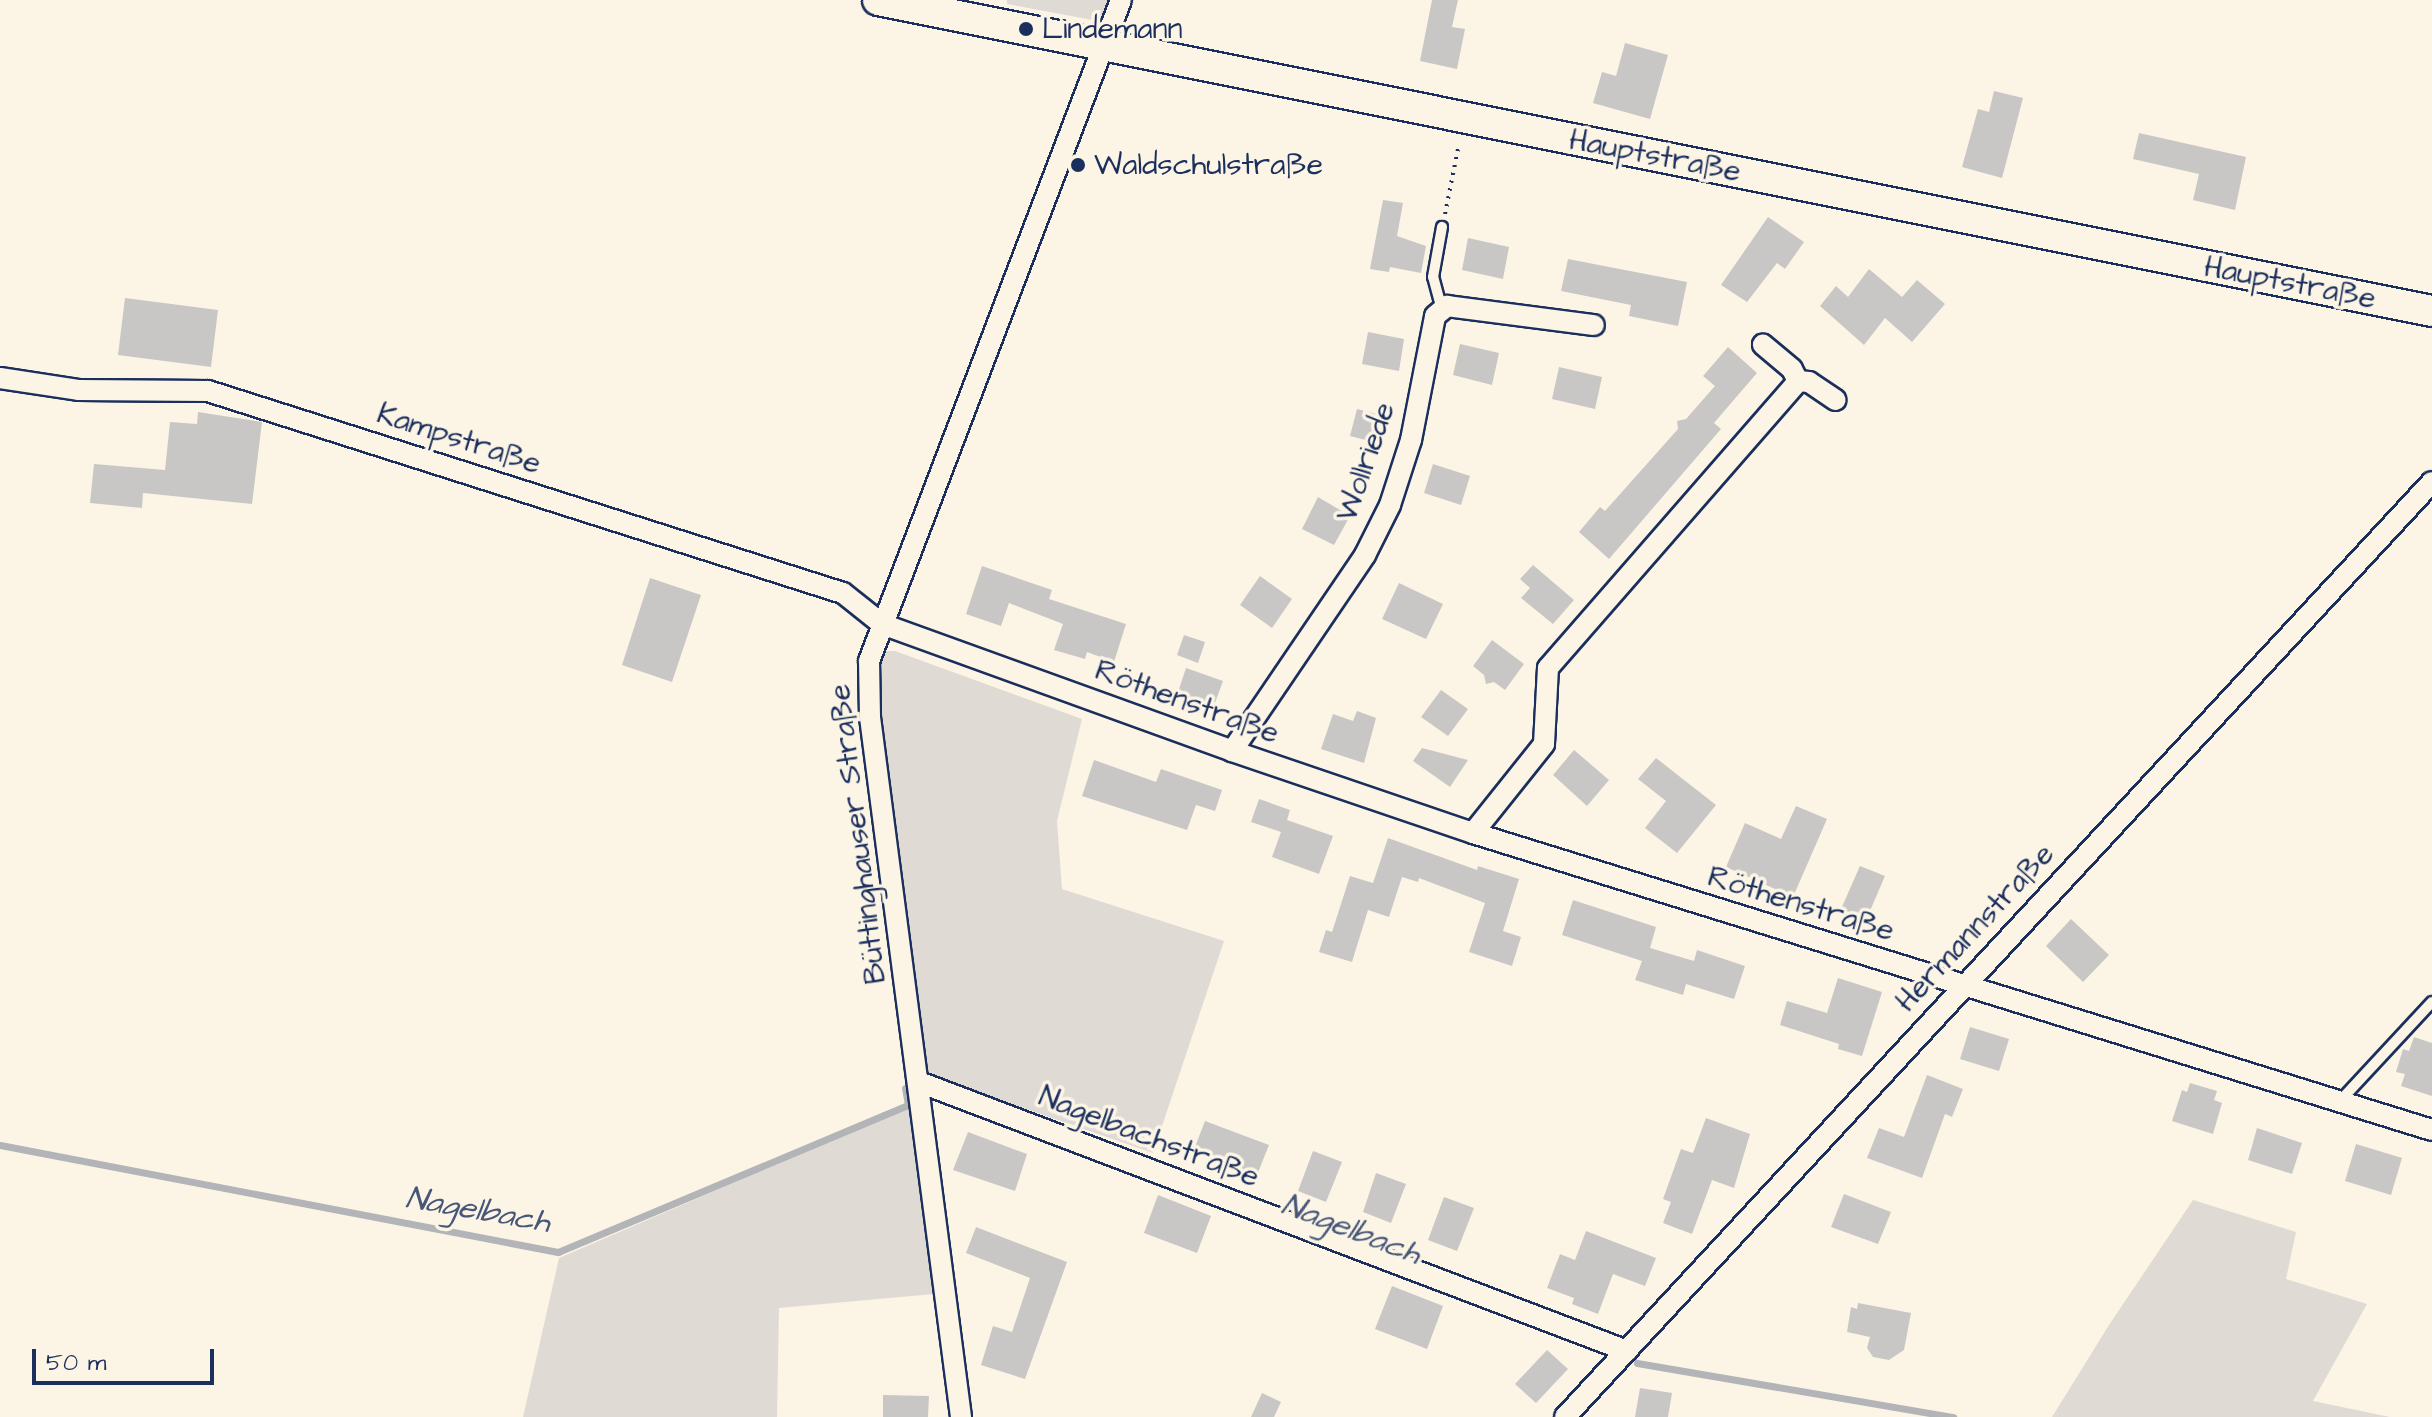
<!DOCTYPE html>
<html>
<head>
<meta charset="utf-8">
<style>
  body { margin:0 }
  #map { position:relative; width:2432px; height:1417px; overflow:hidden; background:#fcf5e5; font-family:"Architects Daughter",sans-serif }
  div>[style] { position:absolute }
  .green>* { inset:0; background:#dfdbd4 }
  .stream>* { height:7px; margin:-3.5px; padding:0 3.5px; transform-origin:3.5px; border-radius:3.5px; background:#b2b4b8 }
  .building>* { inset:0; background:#c8c7c6 }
  .path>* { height:4px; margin-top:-2px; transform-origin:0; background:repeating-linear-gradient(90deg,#1b2f5e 0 2px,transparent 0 8px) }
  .roads { filter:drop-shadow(2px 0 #1b2f5e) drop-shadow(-2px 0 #1b2f5e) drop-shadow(0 2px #1b2f5e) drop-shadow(0 -2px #1b2f5e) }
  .lane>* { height:10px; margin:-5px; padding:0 5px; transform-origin:5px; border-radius:5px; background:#fcf5e5 }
  .street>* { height:20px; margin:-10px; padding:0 10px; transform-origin:10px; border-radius:10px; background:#fcf5e5 }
  .secondary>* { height:30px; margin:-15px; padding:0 15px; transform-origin:15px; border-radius:15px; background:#fcf5e5 }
  .dots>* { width:22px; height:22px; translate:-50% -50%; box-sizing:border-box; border:4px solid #fcf5e5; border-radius:50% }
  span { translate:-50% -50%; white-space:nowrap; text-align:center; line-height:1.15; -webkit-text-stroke:7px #fcf5e5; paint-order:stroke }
  .poi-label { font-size:30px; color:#1b2f5e }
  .left { translate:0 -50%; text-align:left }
  .street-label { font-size:30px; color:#1b2f5e }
  .water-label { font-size:32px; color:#485779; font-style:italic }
  .scale { position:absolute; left:32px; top:1349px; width:182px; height:36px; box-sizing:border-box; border:4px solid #1b2f5e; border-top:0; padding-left:10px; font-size:24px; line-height:28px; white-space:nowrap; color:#1b2f5e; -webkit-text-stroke:6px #fcf5e5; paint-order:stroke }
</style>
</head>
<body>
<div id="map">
  <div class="green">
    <i style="clip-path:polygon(1007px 0,1112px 0,1103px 22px,1007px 4px)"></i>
    <i style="clip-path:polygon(882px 651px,895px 651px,1082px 719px,1057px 821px,1062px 889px,1224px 941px,1153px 1153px,928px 1075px,874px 685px)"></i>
    <i style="clip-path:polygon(910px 1107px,934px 1294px,779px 1308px,777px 1417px,523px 1417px,559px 1258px)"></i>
    <i style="clip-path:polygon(2193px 1200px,2296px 1232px,2286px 1279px,2367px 1304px,2313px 1401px,2390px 1417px,2052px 1417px,2109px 1325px)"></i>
  </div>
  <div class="stream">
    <i style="left:0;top:1145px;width:568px;rotate:10.86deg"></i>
    <i style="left:558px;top:1252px;width:380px;rotate:-22.8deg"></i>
    <i style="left:908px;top:1105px;width:17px;rotate:-100deg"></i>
    <i style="left:1637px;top:1363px;width:321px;rotate:9.7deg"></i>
  </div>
  <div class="building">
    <i style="clip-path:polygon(1432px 0,1458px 0,1452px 27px,1465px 29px,1457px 69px,1420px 61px)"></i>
    <i style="clip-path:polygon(1625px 43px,1668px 55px,1650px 119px,1593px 103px,1602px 72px,1616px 76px)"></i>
    <i style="clip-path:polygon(1994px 91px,2023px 98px,2002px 178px,1962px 167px,1978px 109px,1989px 112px)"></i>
    <i style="clip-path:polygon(2139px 133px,2246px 157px,2235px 210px,2193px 200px,2199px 174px,2133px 159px)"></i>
    <i style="clip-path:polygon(1383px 200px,1403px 203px,1397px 236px,1426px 246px,1421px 273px,1390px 267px,1389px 272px,1370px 269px)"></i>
    <i style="clip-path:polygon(1768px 217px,1804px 242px,1785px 269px,1777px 263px,1747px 302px,1721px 285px)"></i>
    <i style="clip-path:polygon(1468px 238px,1509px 247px,1503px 279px,1462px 270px)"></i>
    <i style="clip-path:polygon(1568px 259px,1687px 282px,1678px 326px,1629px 316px,1631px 305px,1561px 291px)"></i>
    <i style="clip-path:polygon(1869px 269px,1902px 297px,1917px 280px,1945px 304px,1912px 342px,1885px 318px,1864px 345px,1820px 306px,1836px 286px,1848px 297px)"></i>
    <i style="clip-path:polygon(125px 298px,218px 310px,211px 367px,118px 355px)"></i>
    <i style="clip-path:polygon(1368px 332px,1404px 339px,1399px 371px,1362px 364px)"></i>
    <i style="clip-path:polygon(1460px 344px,1499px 353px,1492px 385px,1453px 375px)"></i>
    <i style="clip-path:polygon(1728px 347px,1757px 373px,1714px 423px,1721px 429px,1609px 559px,1579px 532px,1600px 507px,1605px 511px,1678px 429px,1677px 421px,1686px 419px,1715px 386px,1703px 376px)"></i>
    <i style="clip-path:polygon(1559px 367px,1602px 377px,1595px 409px,1552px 399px)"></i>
    <i style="clip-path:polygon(1357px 409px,1385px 416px,1377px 443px,1350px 436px)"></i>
    <i style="clip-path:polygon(198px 412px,262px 422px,252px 504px,143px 493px,142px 508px,90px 503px,94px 464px,165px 470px,170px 422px,197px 424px)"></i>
    <i style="clip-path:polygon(1433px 464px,1470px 476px,1461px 505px,1424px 493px)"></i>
    <i style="clip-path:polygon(1318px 497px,1350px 516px,1334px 545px,1302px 529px)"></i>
    <i style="clip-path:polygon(1533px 565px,1574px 600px,1553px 624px,1521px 598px,1530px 588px,1520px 579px)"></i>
    <i style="clip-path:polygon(982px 566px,1052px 590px,1049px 599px,1126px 624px,1114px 662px,1087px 652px,1085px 659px,1054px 650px,1063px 624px,1009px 603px,1001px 626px,966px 614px)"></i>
    <i style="clip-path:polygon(1260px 576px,1292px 599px,1272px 628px,1240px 605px)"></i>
    <i style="clip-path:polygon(650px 578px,701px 595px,672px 682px,622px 665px)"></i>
    <i style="clip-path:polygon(1399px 583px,1443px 604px,1426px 639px,1382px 619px)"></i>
    <i style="clip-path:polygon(1184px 635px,1205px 642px,1198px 663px,1177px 655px)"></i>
    <i style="clip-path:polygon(1492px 640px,1524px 664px,1505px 690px,1494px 682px,1486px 684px,1484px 675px,1473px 666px)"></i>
    <i style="clip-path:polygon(1186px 668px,1223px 681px,1212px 711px,1176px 698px)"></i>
    <i style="clip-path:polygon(1441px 690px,1468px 709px,1448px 736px,1421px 717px)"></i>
    <i style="clip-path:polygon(1357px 711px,1376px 718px,1364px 763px,1321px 749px,1333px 714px,1353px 721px)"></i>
    <i style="clip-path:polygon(1422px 748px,1468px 760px,1450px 787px,1413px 761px)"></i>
    <i style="clip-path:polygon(1574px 750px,1609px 780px,1587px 806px,1553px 775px)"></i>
    <i style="clip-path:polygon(1656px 758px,1716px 805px,1677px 853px,1645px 828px,1666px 801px,1638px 779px)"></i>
    <i style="clip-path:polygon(1094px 760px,1156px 782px,1161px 769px,1222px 790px,1215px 811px,1196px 805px,1187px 830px,1082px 796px)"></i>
    <i style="clip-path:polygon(1259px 799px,1290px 810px,1287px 820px,1333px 836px,1319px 874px,1272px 857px,1281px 832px,1251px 822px)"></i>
    <i style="clip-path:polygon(1796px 806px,1827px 819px,1793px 897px,1726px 867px,1745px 823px,1781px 839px)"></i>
    <i style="clip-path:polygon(1388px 838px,1477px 870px,1478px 866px,1519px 879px,1503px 931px,1521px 937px,1512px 966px,1469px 952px,1485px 903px,1419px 878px,1418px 882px,1402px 877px,1389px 917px,1368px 910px,1352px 962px,1319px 952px,1326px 930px,1332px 932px,1350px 876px,1373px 883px)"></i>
    <i style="clip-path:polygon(1860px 866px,1885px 876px,1866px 920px,1841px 909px)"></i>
    <i style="clip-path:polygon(1573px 900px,1656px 927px,1650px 948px,1694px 961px,1697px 950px,1745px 966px,1734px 999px,1686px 984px,1683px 995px,1635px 980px,1642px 961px,1562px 935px)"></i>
    <i style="clip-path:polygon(2071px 919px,2109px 955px,2083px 982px,2046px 946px)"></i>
    <i style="clip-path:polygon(1838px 978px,1882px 992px,1862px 1056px,1838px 1049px,1839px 1044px,1780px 1025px,1787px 1001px,1827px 1013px)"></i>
    <i style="clip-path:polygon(1970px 1027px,2009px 1039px,1999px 1071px,1960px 1059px)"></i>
    <i style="clip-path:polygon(2414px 1037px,2432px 1043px,2432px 1096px,2401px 1086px,2405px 1074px,2396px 1072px,2403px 1049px,2409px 1051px)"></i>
    <i style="clip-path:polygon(1927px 1075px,1963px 1089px,1952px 1117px,1945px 1114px,1922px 1178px,1867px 1158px,1879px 1128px,1904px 1137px)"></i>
    <i style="clip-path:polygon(2190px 1083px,2217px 1091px,2214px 1100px,2222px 1103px,2213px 1134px,2172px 1121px,2182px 1090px,2187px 1092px)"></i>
    <i style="clip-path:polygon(1706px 1118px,1750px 1134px,1734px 1188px,1712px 1180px,1692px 1234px,1663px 1223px,1671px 1202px,1663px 1199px,1681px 1149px,1693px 1153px)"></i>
    <i style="clip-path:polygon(1205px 1121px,1269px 1145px,1257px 1175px,1193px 1152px)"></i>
    <i style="clip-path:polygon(2257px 1128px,2302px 1143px,2292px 1174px,2248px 1160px)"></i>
    <i style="clip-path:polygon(968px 1132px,1027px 1154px,1015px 1191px,953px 1170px)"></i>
    <i style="clip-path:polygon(2356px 1144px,2402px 1158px,2391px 1195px,2345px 1181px)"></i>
    <i style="clip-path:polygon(1313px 1151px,1342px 1162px,1326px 1202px,1298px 1191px)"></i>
    <i style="clip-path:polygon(1376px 1173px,1406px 1184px,1391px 1223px,1363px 1212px)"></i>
    <i style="clip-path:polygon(1844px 1194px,1891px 1212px,1878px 1244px,1831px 1227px)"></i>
    <i style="clip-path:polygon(1158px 1195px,1211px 1216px,1197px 1253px,1144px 1233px)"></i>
    <i style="clip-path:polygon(1444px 1197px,1474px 1208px,1457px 1251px,1428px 1240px)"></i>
    <i style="clip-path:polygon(976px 1227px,1067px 1262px,1025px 1379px,981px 1365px,993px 1326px,1012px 1332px,1030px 1278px,966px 1253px)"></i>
    <i style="clip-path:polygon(1586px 1231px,1656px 1258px,1645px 1286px,1613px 1274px,1598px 1314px,1572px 1304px,1574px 1298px,1547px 1288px,1560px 1254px,1575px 1260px)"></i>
    <i style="clip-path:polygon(1392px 1286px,1443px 1306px,1427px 1349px,1375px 1329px)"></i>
    <i style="clip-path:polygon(1858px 1303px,1911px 1313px,1904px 1350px,1889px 1360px,1873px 1357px,1867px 1348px,1870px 1337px,1847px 1332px,1851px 1307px,1857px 1309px)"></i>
    <i style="clip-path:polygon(1547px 1350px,1568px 1369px,1536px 1403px,1515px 1384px)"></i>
    <i style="clip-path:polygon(1640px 1388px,1672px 1393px,1668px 1417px,1635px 1417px)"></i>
    <i style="clip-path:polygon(1262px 1393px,1281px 1402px,1274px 1417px,1251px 1417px)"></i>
    <i style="clip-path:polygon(883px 1395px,929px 1396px,928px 1417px,883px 1417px)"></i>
  </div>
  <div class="path">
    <i style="left:1445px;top:214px;width:71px;rotate:-78.7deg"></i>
  </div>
  <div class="roads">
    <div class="lane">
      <i style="left:1442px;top:310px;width:34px;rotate:-105deg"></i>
      <i style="left:1433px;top:277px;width:51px;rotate:-79.8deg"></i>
      <i style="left:2340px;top:1101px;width:135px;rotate:-47.1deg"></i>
    </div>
    <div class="street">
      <i style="left:0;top:378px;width:79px;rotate:8.7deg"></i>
      <i style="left:78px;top:390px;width:130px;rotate:0.4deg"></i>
      <i style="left:208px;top:391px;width:666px;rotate:17.65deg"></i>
      <i style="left:843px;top:593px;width:50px;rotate:38.5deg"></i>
      <i style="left:882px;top:624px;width:372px;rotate:19.9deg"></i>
      <i style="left:1232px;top:751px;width:255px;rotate:18.8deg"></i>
      <i style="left:1473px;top:833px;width:1004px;rotate:17.21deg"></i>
      <i style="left:1798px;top:381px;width:11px;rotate:5deg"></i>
      <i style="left:1809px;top:382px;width:32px;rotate:34deg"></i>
      <i style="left:1232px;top:751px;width:237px;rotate:-55.8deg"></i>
      <i style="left:1365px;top:555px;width:56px;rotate:-63.4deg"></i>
      <i style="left:1390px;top:505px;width:68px;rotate:-72.1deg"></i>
      <i style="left:1411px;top:440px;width:126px;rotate:-79deg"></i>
      <i style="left:1435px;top:316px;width:16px;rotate:-40deg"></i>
      <i style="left:1447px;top:306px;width:148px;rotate:7.4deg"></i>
      <i style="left:1473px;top:833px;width:114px;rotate:-51.4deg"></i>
      <i style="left:1544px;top:744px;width:76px;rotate:-87deg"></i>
      <i style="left:1548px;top:668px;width:381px;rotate:-48.9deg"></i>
      <i style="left:1798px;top:381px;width:13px;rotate:-117deg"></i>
      <i style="left:1792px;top:369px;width:38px;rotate:-140deg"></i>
      <i style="left:919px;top:1082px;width:757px;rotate:20.8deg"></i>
      <i style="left:961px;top:1417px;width:706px;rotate:-97.41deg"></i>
      <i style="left:870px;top:717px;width:56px;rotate:-91deg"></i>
      <i style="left:869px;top:661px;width:707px;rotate:-69.13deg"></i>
      <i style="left:1565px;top:1417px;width:1275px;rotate:-47.16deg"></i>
    </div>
    <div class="secondary">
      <i style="left:878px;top:0;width:1585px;rotate:11.32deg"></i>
    </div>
  </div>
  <div class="dots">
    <i style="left:1026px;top:29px;background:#1b2f5e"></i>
    <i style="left:1078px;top:165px;background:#1b2f5e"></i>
  </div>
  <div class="poi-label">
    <span class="left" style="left:1042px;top:29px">Lindemann</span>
    <span class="left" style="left:1094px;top:165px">Waldschulstraße</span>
  </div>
  <div class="street-label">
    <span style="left:1655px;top:156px;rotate:11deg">Hauptstraße</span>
    <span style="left:2290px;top:283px;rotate:11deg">Hauptstraße</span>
    <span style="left:459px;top:439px;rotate:18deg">Kampstraße</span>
    <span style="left:1366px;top:462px;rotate:-71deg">Wollriede</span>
    <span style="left:1187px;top:702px;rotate:20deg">Röthenstraße</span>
    <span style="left:858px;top:834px;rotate:-97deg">Büttinghauser Straße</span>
    <span style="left:1801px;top:904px;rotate:17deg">Röthenstraße</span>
    <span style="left:1975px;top:928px;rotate:-47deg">Hermannstraße</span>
    <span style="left:1149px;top:1137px;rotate:21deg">Nagelbachstraße</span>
  </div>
  <div class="water-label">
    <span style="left:478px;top:1211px;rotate:10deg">Nagelbach</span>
    <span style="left:1351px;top:1230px;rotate:21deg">Nagelbach</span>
  </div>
  <div class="scale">50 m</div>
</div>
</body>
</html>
